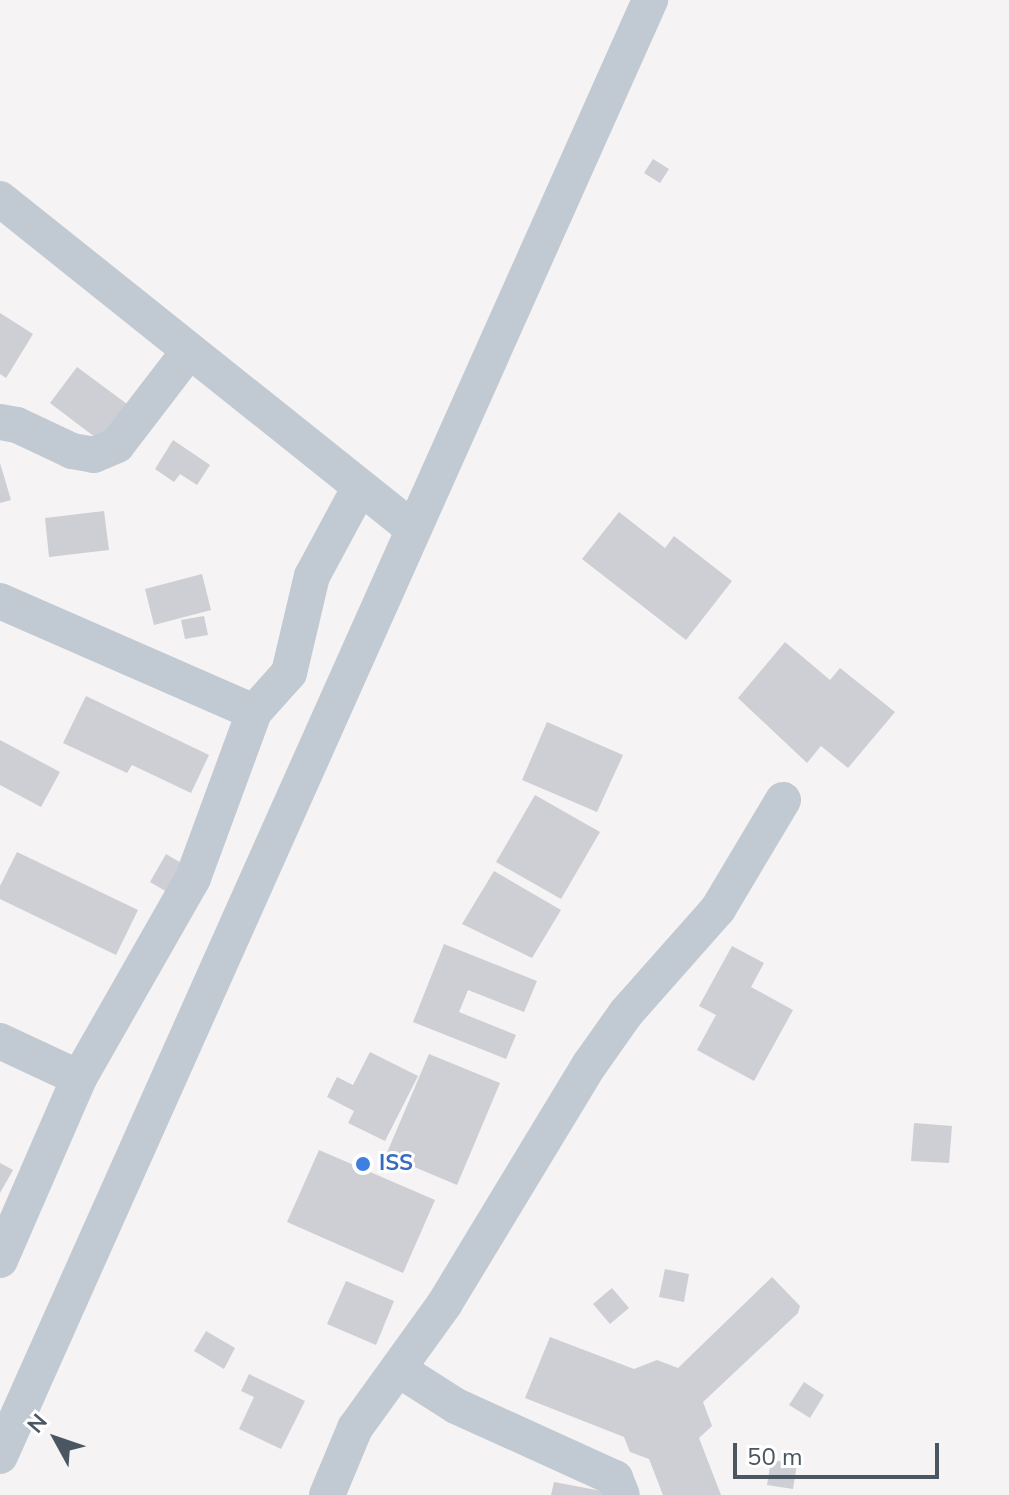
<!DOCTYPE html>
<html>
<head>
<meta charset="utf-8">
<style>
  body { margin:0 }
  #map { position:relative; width:1009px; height:1495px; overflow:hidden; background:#f5f3f3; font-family:"Nunito Sans",sans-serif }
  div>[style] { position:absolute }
  .building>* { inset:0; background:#cdcfd5 }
  .minor>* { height:36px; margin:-18px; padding:0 18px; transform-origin:18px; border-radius:18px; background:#c1cad2 }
  .dots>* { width:22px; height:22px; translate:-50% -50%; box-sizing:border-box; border:4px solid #fff; border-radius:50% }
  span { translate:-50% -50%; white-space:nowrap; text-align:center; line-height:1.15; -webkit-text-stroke:6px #fff; paint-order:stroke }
  .shop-label { font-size:22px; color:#366cbe; font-weight:700 }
  .left { translate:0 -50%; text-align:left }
  .north { position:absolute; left:16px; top:1399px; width:80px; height:80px; -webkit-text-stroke:6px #fff; paint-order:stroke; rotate:310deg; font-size:22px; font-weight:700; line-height:32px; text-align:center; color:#4a5661 }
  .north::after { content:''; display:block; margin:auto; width:28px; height:36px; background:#4a5661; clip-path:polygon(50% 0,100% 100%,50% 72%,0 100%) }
  .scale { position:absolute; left:733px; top:1443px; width:206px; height:36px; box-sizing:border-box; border:4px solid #4a5661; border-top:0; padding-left:10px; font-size:24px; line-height:28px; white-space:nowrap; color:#4a5661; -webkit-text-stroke:6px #fff; paint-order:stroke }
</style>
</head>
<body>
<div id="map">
  <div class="building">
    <i style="clip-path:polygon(653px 159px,669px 169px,660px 183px,644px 173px)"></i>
    <i style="clip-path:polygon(0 313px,33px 334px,6px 378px,0 374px)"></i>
    <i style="clip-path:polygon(77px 367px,127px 404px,100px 441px,50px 403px)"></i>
    <i style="clip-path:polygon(173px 440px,210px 465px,197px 485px,180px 474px,174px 482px,155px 469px)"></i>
    <i style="clip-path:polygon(0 463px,11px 500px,0 503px)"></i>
    <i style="clip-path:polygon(104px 511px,109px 550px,49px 557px,45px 518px)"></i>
    <i style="clip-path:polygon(619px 512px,665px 548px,674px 536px,732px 581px,686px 640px,582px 559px)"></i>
    <i style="clip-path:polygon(202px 574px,211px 610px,154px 625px,145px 589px)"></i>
    <i style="clip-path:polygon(204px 616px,208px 635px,185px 639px,181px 620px)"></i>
    <i style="clip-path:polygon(785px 642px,830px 680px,840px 668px,895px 712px,848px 768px,821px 746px,807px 763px,738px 698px)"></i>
    <i style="clip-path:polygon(86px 696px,209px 755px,191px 793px,132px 765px,127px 773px,63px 743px)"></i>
    <i style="clip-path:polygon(547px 722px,623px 755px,597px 812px,522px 780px)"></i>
    <i style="clip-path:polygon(0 740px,60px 772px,41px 807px,0 785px)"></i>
    <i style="clip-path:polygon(535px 795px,600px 832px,561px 899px,496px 862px)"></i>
    <i style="clip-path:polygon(17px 852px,138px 910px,116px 955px,0 899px,0 886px)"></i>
    <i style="clip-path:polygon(166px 854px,183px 864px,167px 892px,150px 882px)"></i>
    <i style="clip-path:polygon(494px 871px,561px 910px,532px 958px,462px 924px)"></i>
    <i style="clip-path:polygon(444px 944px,537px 981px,524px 1012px,468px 990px,459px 1012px,516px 1035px,506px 1059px,413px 1022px)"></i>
    <i style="clip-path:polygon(732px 946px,764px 963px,751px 987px,793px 1010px,754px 1081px,697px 1050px,716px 1015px,699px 1006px)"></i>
    <i style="clip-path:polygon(370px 1052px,418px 1076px,385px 1141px,348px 1123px,354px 1111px,327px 1097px,337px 1077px,353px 1085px)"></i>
    <i style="clip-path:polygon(429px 1054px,500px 1083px,457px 1185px,386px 1155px)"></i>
    <i style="clip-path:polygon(914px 1123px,952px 1126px,949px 1163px,911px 1161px)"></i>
    <i style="clip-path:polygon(319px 1150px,435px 1200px,403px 1273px,287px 1222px)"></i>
    <i style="clip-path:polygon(0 1163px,13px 1170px,0 1193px)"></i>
    <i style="clip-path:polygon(665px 1269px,689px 1274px,684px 1302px,659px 1297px)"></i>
    <i style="clip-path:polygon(772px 1277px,800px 1306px,798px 1313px,703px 1402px,712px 1426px,699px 1438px,721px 1495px,663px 1495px,649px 1459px,630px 1452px,624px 1437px,525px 1398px,550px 1337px,634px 1369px,657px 1360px,678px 1368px)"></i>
    <i style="clip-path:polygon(346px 1281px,394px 1301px,376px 1345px,327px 1324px)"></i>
    <i style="clip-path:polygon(612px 1288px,629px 1308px,610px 1324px,593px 1304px)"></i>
    <i style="clip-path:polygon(206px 1331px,235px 1348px,224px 1369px,194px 1351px)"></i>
    <i style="clip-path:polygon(249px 1374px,305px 1401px,281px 1449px,239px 1429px,254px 1397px,241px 1391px)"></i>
    <i style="clip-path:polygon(804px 1382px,824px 1395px,810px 1418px,789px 1405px)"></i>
    <i style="clip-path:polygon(771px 1460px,797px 1464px,793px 1489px,767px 1485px)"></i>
    <i style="clip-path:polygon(554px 1482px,607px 1492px,606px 1495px,551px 1495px)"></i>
  </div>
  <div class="minor">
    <i style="left:0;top:199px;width:527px;rotate:38.61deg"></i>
    <i style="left:0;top:422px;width:17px;rotate:10deg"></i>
    <i style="left:17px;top:425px;width:61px;rotate:25.3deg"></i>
    <i style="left:72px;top:451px;width:22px;rotate:10deg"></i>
    <i style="left:94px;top:455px;width:25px;rotate:-23deg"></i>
    <i style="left:117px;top:445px;width:118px;rotate:-52.5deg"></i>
    <i style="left:0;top:601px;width:277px;rotate:23.6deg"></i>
    <i style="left:0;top:1041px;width:87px;rotate:25.1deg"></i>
    <i style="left:0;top:1260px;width:198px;rotate:-66.5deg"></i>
    <i style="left:79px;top:1078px;width:230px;rotate:-60.3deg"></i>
    <i style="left:193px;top:878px;width:177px;rotate:-69.8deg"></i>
    <i style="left:254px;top:712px;width:52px;rotate:-48.1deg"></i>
    <i style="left:289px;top:673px;width:100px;rotate:-76.7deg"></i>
    <i style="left:312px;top:576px;width:101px;rotate:-61.7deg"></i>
    <i style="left:398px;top:1369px;width:69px;rotate:32.5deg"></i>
    <i style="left:456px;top:1406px;width:175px;rotate:24.4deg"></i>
    <i style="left:615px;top:1478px;width:18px;rotate:68deg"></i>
    <i style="left:0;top:1456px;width:1595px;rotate:-65.94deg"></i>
    <i style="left:327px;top:1495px;width:73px;rotate:-67.3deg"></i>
    <i style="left:355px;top:1428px;width:154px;rotate:-54.2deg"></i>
    <i style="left:445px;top:1303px;width:280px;rotate:-58.8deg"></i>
    <i style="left:590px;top:1064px;width:62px;rotate:-54.8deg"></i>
    <i style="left:626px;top:1013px;width:139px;rotate:-48.5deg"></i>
    <i style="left:718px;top:909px;width:127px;rotate:-59.2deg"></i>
  </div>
  <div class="dots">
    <i style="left:363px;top:1164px;background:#3f7fe0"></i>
  </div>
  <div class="shop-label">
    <span class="left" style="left:379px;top:1164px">ISS</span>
  </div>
  <div class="north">N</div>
  <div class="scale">50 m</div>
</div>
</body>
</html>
